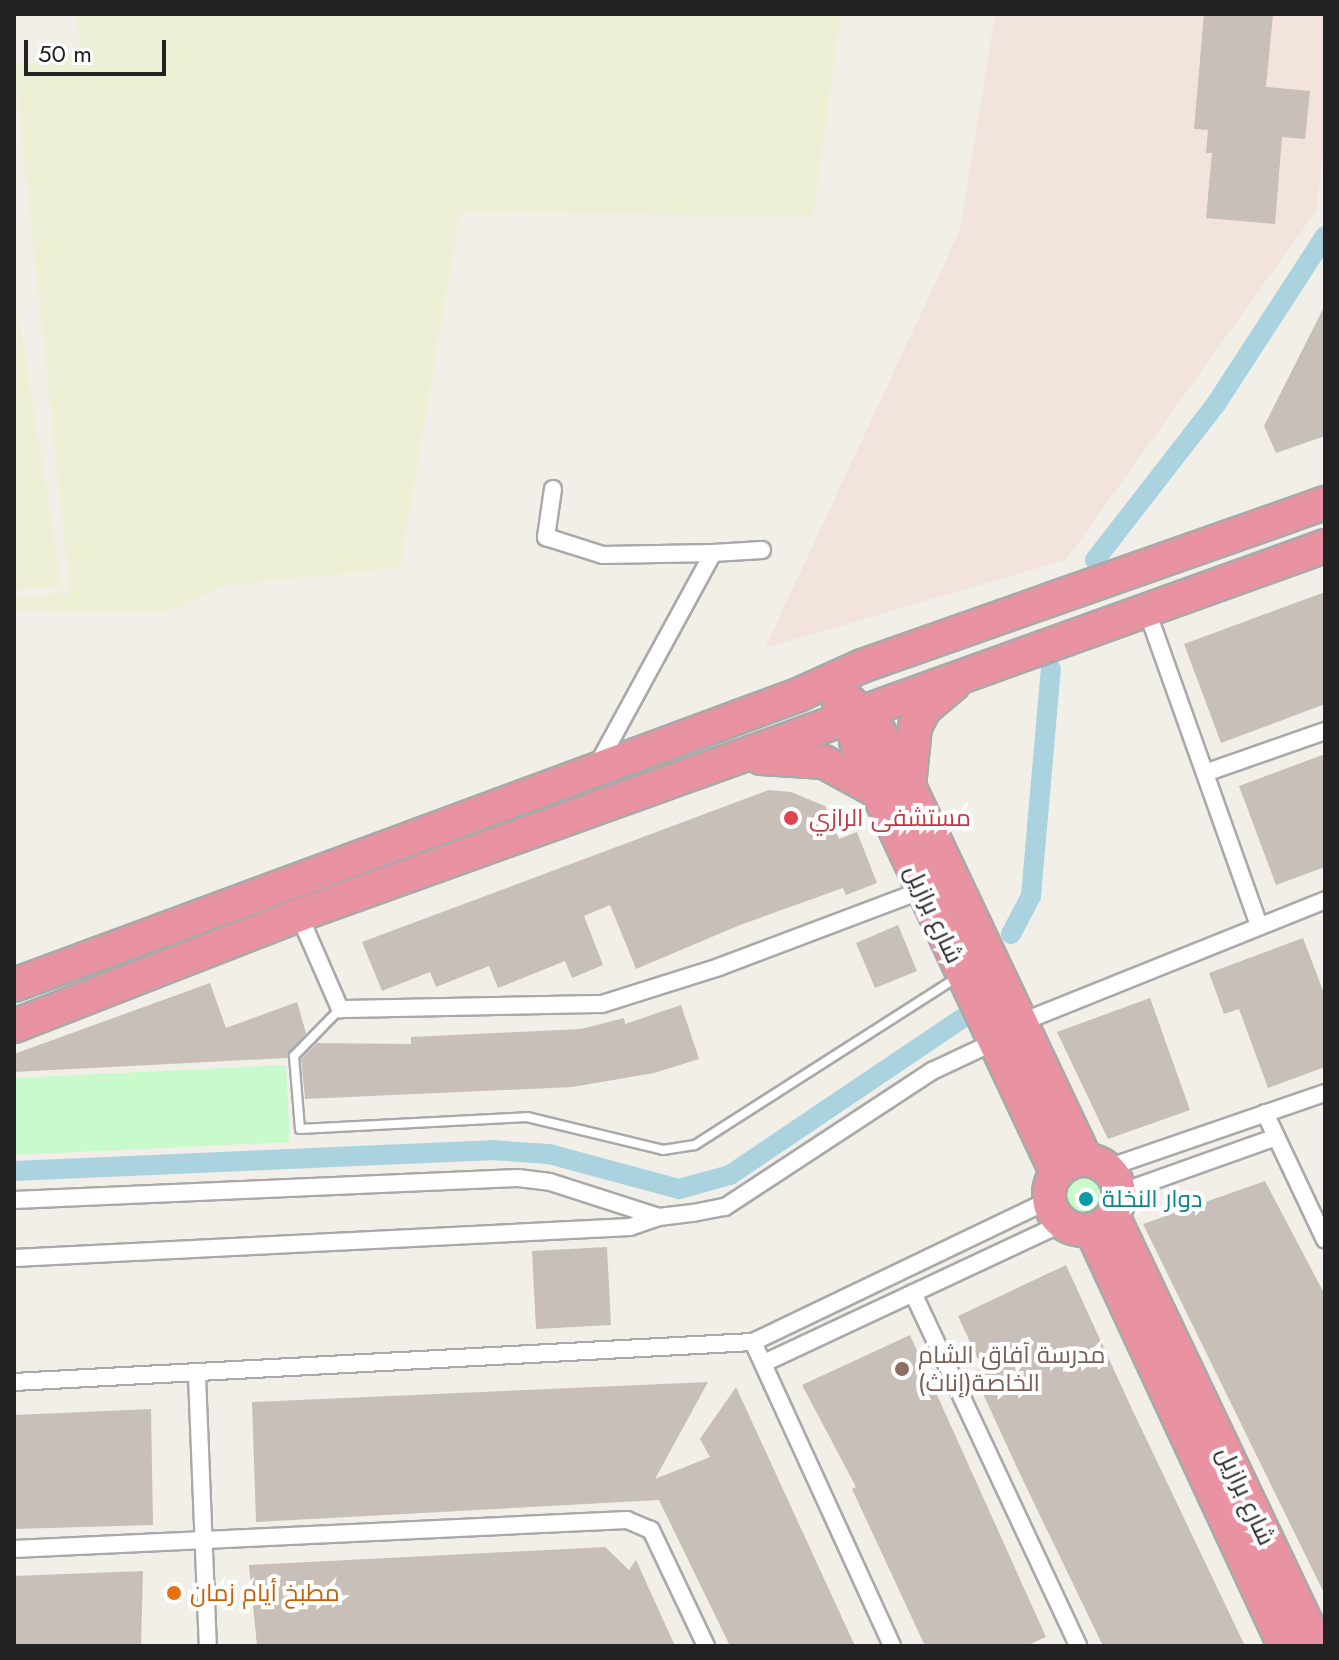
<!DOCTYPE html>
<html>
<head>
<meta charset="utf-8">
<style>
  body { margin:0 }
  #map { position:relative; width:1339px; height:1660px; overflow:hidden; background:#f2efe9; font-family:Jost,Cairo,sans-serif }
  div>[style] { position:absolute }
  .military>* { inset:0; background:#f3e3dd }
  .farmland>* { inset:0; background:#eef0d5 }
  .park>* { inset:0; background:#c8facc }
  .round { border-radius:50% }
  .canal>* { height:20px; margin:-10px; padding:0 10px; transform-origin:10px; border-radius:10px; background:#aad3df }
  .building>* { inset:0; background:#c7bfb8 }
  .roads { filter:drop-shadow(2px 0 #a9a9a9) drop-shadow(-2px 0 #a9a9a9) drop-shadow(0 2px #a9a9a9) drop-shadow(0 -2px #a9a9a9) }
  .lane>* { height:8px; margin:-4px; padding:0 4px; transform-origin:4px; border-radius:4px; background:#fff }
  .street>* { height:16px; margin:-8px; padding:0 8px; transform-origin:8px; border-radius:8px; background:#fff }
  .highway>* { height:32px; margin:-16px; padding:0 16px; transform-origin:16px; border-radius:16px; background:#e892a2 }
  .highway>.ring { margin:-16px; padding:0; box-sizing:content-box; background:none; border:32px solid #e892a2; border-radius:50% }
  .dots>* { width:22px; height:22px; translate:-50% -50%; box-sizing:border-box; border:4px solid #fff; border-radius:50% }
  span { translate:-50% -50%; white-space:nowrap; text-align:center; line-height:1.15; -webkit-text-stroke:8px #fff; paint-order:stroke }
  .health-label { font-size:24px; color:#be3a42 }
  .left { translate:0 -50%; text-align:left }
  .street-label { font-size:24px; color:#222 }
  .culture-label { font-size:24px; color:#0d838f }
  .education-label { font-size:24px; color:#785e54 }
  .food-label { font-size:24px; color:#c56008 }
  .frame { position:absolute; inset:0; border:16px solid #222; pointer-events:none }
  .scale { position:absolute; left:24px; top:40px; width:142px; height:36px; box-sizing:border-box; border:4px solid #222; border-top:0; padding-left:10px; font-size:24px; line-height:28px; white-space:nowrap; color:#222; -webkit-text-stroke:6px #fff; paint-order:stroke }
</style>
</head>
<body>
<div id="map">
  <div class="military">
    <i style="clip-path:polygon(995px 14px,1325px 14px,1325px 137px,1316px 211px,1066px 560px,765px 648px,960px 230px)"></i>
  </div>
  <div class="farmland">
    <i style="clip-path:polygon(75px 14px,841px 14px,813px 216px,460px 212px,400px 568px,226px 585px,169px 611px,14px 612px,14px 597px,70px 593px,14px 65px,82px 54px)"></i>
    <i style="clip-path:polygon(17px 305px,62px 587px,14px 590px)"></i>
  </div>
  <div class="park">
    <i style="clip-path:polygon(286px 1065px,290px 1142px,14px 1155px,14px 1078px)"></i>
    <i class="round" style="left:1064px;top:1175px;width:40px;height:40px"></i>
  </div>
  <div class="canal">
    <i style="left:1095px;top:560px;width:197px;rotate:-52.2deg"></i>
    <i style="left:1216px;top:404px;width:200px;rotate:-57deg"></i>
    <i style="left:1011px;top:934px;width:43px;rotate:-62.2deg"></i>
    <i style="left:1031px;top:896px;width:228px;rotate:-85deg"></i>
    <i style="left:14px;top:1171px;width:477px;rotate:-2.5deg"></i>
    <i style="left:491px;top:1150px;width:58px;rotate:3.9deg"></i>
    <i style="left:549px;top:1154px;width:135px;rotate:15.1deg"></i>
    <i style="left:679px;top:1189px;width:53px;rotate:-15.4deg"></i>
    <i style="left:730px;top:1175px;width:279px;rotate:-34deg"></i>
  </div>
  <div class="building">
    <i style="clip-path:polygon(1204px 14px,1273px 14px,1266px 87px,1310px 91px,1305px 139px,1282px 137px,1275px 224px,1206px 218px,1212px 153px,1206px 153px,1208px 130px,1194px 129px)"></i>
    <i style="clip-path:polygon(1325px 305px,1325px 436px,1276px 453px,1264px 426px)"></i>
    <i style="clip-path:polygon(1325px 592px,1325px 704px,1221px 743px,1184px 644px)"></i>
    <i style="clip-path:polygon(1325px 754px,1325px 867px,1276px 885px,1239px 786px)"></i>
    <i style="clip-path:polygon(769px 790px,791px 792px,825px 806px,839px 839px,857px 832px,877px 883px,846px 895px,843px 888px,740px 925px,636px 969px,610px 905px,584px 916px,603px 965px,572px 978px,565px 961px,498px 988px,489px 966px,436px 987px,430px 972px,382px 991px,362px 942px)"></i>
    <i style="clip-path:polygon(898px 925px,917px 971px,875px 988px,856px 943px)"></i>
    <i style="clip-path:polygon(1303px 938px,1325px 996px,1325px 1067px,1268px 1088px,1239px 1009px,1224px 1014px,1209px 973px)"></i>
    <i style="clip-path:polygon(210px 983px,226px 1028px,297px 1002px,306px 1033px,287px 1058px,14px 1072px,14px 1054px)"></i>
    <i style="clip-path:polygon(1150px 998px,1190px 1110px,1108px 1139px,1057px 1032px)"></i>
    <i style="clip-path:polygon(681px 1005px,699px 1059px,654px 1073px,572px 1087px,305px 1099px,301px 1059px,317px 1043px,411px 1044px,411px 1037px,581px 1029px,624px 1018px,625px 1024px)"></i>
    <i style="clip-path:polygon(1265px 1181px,1325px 1295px,1325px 1595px,1143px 1224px)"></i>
    <i style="clip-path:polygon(607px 1247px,611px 1325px,536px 1329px,532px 1251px)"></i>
    <i style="clip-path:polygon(1066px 1265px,1131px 1407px,1245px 1646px,1103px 1646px,1020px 1474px,973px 1372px,982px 1368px,958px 1316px)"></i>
    <i style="clip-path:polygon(910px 1335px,1046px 1637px,1026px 1646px,925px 1646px,852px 1489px,856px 1487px,802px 1385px)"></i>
    <i style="clip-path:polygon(708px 1382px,655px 1479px,710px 1457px,700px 1439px,736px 1387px,855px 1646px,730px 1646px,659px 1500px,256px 1522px,252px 1402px)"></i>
    <i style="clip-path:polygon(151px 1409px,153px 1525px,14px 1529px,14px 1415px)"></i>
    <i style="clip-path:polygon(605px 1547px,629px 1570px,636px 1560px,675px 1646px,257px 1646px,249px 1565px)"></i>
    <i style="clip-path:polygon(143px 1571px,141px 1646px,14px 1646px,14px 1576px)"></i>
  </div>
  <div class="roads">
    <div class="lane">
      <i style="left:340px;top:1009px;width:66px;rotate:134.4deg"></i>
      <i style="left:294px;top:1056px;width:73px;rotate:85.3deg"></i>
      <i style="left:300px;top:1129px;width:227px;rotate:-3deg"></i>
      <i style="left:527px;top:1117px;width:140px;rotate:13.6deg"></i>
      <i style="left:663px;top:1150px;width:32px;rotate:-9deg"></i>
      <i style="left:695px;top:1145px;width:312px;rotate:-32.6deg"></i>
    </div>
    <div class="street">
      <i style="left:553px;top:489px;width:49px;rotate:98.3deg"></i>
      <i style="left:546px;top:537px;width:60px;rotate:17.5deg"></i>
      <i style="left:603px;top:555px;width:110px;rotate:-1deg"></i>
      <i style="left:713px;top:553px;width:243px;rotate:118.6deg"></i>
      <i style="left:713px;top:553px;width:49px;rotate:-3.5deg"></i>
      <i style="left:1146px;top:608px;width:337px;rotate:70.4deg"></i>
      <i style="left:1205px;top:773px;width:127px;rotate:-19.3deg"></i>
      <i style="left:299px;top:915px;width:103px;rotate:66.4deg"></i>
      <i style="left:340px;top:1009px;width:262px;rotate:-1.1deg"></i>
      <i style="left:602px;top:1004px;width:123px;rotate:-17.5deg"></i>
      <i style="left:719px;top:967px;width:218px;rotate:-20.7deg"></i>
      <i style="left:1022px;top:1022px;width:327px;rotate:-21.9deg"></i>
      <i style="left:1265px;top:1113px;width:140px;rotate:64.7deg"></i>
      <i style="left:1107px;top:1168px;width:231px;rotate:-19deg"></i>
      <i style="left:1119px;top:1193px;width:167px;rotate:-19.6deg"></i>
      <i style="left:14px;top:1200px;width:504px;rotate:-2.5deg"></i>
      <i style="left:518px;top:1178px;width:32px;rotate:7deg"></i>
      <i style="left:550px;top:1182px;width:114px;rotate:17.8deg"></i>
      <i style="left:659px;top:1217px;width:34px;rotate:-7deg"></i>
      <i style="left:693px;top:1213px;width:33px;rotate:-11deg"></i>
      <i style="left:725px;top:1207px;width:248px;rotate:-33.3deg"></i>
      <i style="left:932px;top:1071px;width:71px;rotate:-25.1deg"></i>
      <i style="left:14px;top:1258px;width:617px;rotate:-2.88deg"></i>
      <i style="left:630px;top:1227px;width:31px;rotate:-19deg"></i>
      <i style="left:913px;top:1293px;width:390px;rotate:64.9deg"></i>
      <i style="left:753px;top:1342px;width:334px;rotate:65.4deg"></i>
      <i style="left:764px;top:1363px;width:330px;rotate:-25.1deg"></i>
      <i style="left:197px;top:1376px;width:270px;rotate:87.7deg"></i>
      <i style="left:14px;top:1382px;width:740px;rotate:-3.1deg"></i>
      <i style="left:753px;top:1342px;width:329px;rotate:-25.6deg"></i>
      <i style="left:14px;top:1549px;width:614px;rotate:-2.71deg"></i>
      <i style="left:627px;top:1520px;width:26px;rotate:23deg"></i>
      <i style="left:651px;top:1530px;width:128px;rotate:64.6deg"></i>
    </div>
    <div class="highway">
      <i style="left:850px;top:702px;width:39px;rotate:81deg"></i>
      <i style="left:856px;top:741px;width:54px;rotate:67.2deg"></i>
      <i style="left:877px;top:791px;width:422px;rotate:64.8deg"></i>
      <i style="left:839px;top:706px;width:48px;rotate:33deg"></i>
      <i style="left:879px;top:732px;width:62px;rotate:60.9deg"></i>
      <i style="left:909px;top:786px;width:414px;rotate:64.7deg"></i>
      <i style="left:761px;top:758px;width:63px;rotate:3.6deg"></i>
      <i style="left:824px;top:762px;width:60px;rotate:28.7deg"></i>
      <i style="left:909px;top:786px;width:59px;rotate:-84.2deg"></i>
      <i style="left:915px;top:727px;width:20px;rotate:-63deg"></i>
      <i style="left:924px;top:709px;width:38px;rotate:-40deg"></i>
      <i style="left:14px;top:985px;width:836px;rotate:-20.3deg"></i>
      <i style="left:798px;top:695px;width:70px;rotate:-24.4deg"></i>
      <i style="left:862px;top:666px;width:491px;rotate:-19.4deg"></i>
      <i style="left:14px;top:1026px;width:306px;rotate:-21.3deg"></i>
      <i style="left:299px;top:915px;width:1090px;rotate:-19.78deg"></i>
      <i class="ring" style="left:1049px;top:1160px;width:38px;height:38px"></i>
      <i style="left:1113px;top:1216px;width:476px;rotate:64.6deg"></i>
      <i style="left:1091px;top:1229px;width:460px;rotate:65.1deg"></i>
    </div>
  </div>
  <div class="dots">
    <i style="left:791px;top:818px;background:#e0444e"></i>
    <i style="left:1086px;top:1199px;background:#0f9aa8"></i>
    <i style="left:902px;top:1369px;background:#8d6e63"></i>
    <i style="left:174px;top:1593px;background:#e8710a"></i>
  </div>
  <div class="health-label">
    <span class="left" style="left:809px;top:818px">مستشفى الرازي</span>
  </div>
  <div class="street-label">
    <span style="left:934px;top:914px;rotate:65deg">شارع برازيل</span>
    <span style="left:1246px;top:1496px;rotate:65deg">شارع برازيل</span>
  </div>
  <div class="culture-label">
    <span class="left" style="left:1102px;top:1199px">دوار النخلة</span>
  </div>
  <div class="education-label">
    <span class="left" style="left:918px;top:1369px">مدرسة آفاق الشام<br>الخاصة(إناث)</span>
  </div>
  <div class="food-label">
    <span class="left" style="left:190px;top:1593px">مطبخ أيام زمان</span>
  </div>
  <div class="frame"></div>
  <div class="scale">50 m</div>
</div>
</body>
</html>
